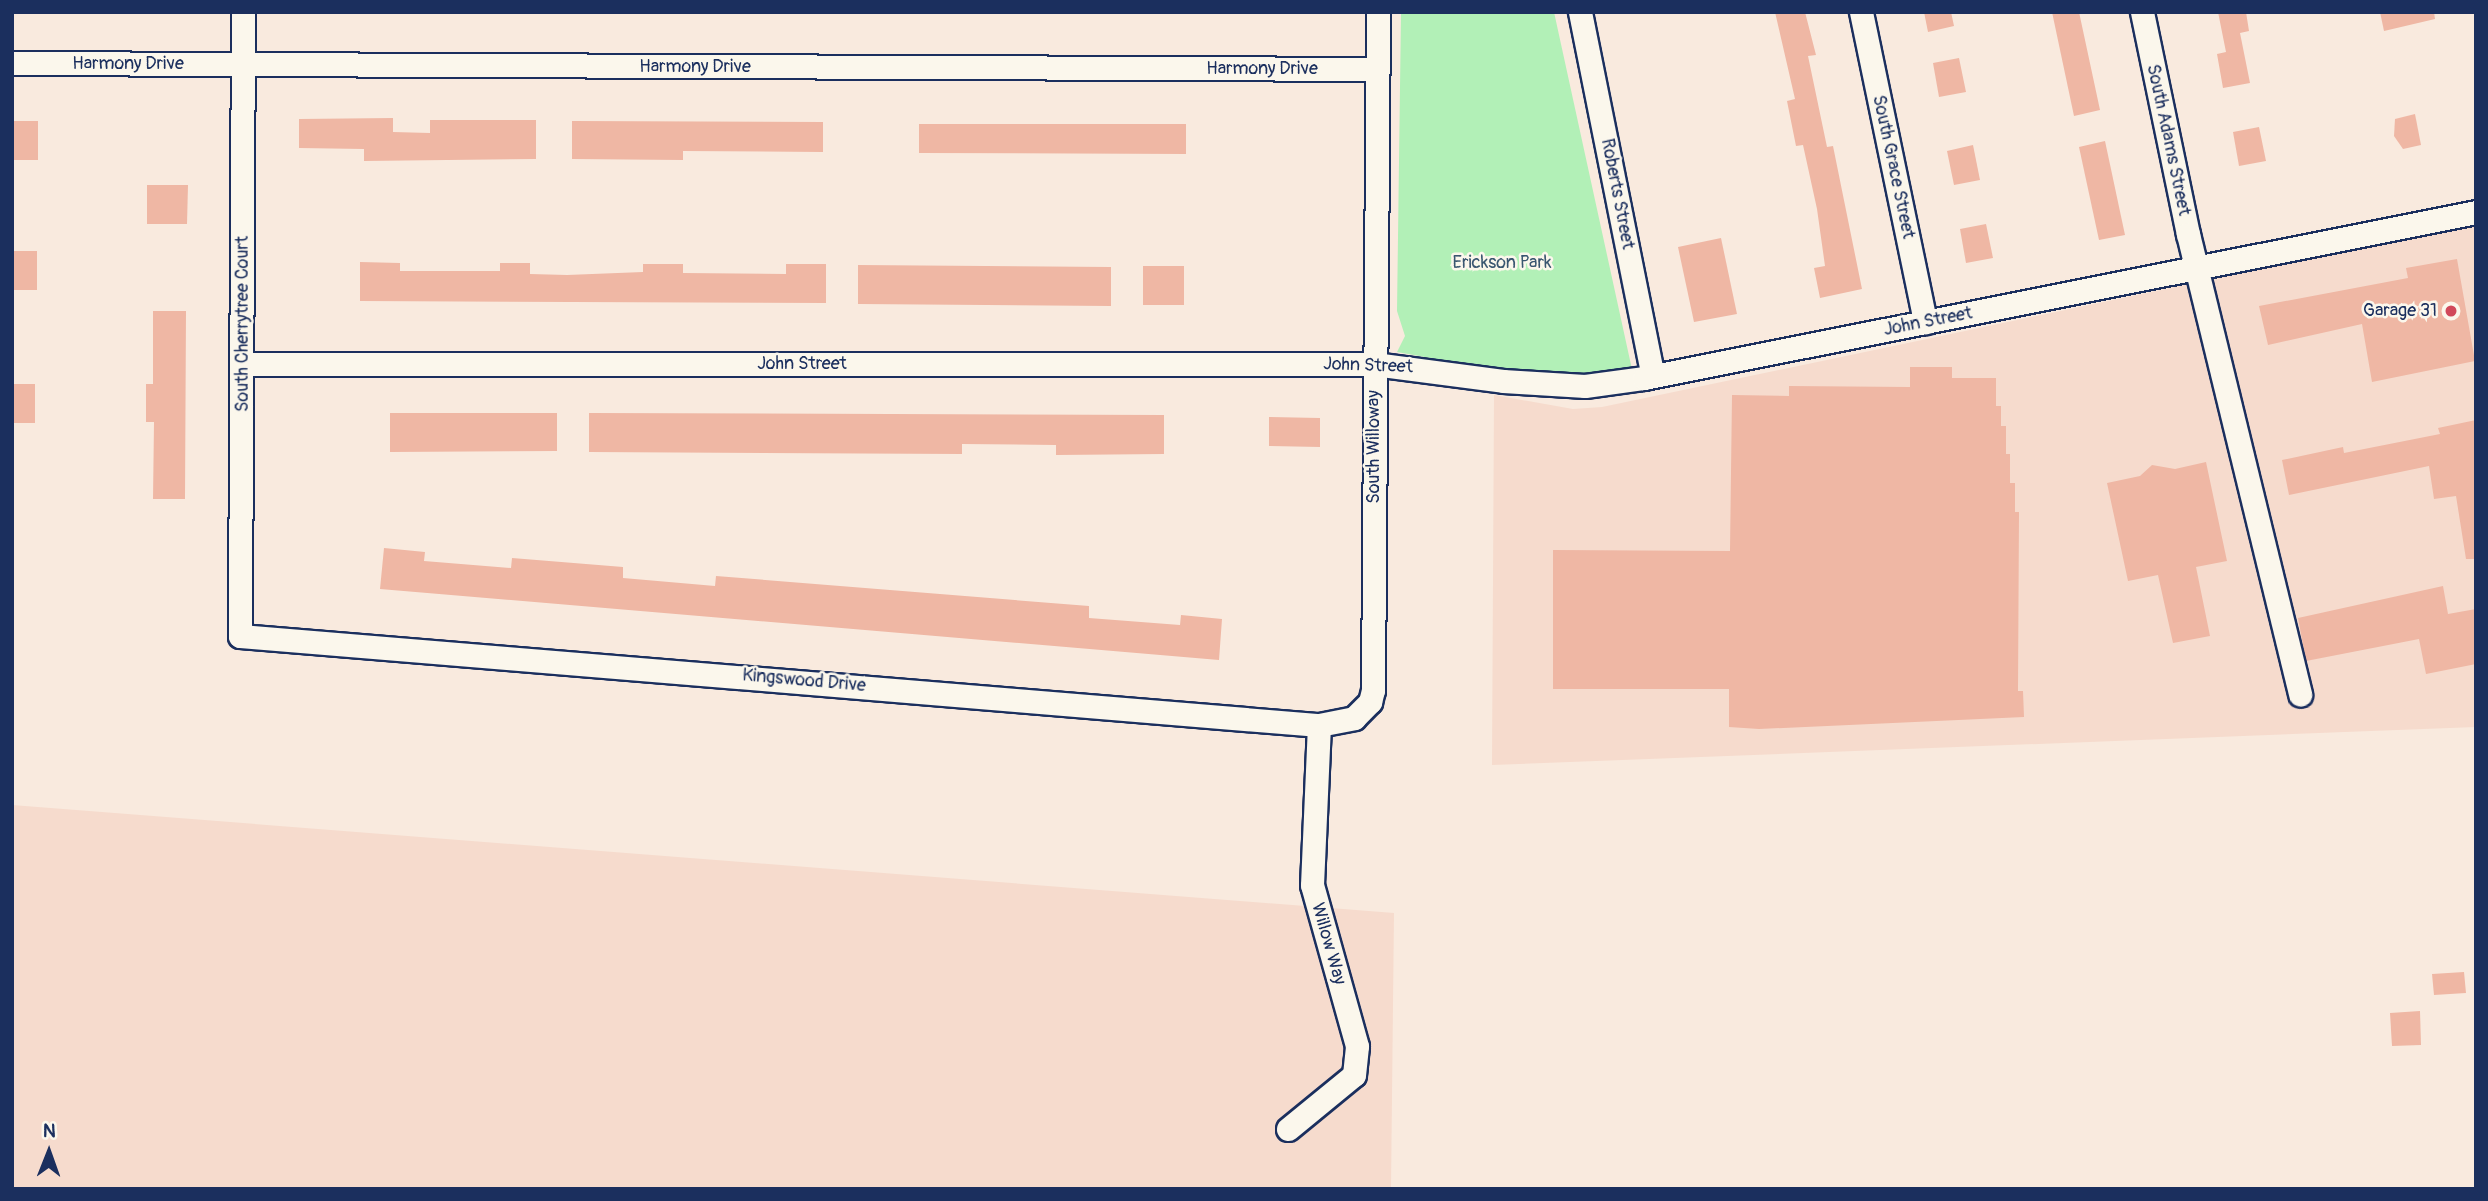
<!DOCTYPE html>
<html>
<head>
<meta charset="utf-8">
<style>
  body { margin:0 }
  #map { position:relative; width:2488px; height:1201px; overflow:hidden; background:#f9eade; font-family:Pangolin,sans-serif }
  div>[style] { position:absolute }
  .built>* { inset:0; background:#f6dbcd }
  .green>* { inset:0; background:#b2f0b7 }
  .building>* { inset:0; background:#efb7a4 }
  .roads { filter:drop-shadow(2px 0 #1b2f5e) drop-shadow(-2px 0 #1b2f5e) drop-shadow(0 2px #1b2f5e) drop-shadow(0 -2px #1b2f5e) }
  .minor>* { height:23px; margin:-11.5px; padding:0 11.5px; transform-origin:11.5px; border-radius:11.5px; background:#fbf7ec }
  .dots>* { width:19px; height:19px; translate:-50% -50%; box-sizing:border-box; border:4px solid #fbf7ec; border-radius:50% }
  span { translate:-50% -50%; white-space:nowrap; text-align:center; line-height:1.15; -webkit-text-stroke:5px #fbf7ec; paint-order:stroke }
  .street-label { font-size:18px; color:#1b2f5e }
  .park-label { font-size:18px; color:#395670 }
  .poi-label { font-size:18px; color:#1b2f5e }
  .right { translate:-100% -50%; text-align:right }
  .frame { position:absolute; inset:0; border:14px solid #1b2f5e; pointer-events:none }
  .north { position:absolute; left:14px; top:1117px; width:70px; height:70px; -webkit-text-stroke:5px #fbf7ec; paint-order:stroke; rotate:1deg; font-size:19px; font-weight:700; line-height:28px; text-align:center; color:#1b2f5e }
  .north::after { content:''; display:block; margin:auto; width:24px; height:32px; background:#1b2f5e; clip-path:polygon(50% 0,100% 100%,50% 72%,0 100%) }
</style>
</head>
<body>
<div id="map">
  <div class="built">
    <i style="clip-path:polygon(2476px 224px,2476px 727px,1492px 765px,1494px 395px,1573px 409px,1602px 407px)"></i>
    <i style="clip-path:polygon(12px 805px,1394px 913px,1391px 1189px,12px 1189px)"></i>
  </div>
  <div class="green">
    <i style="clip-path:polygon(1401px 12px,1554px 12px,1633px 374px,1545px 379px,1397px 352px,1405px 336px,1397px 311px)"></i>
  </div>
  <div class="building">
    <i style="clip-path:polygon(1775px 12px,1805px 12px,1816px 55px,1808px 56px,1827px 147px,1833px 146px,1862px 289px,1820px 298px,1814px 268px,1825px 266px,1817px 209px,1803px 145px,1796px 146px,1787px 101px,1795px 99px)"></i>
    <i style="clip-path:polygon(1924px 12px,1951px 12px,1954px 26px,1928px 32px)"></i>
    <i style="clip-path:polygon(2052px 12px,2079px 12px,2100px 110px,2074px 116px)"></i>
    <i style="clip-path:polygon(2218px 12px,2246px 12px,2249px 31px,2240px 33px,2250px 83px,2223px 88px,2217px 54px,2226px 52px)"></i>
    <i style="clip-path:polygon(2380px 12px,2434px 12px,2435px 19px,2384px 31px)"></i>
    <i style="clip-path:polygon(1959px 58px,1966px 92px,1939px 97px,1933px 63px)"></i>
    <i style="clip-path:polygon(2415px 114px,2421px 145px,2403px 149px,2394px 136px,2395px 119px)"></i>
    <i style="clip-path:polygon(393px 118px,393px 132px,430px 133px,430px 120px,536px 120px,536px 159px,364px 161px,364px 149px,299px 148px,299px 119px)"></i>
    <i style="clip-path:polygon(12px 121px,38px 121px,38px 160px,12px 160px)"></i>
    <i style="clip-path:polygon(572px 121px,823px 122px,823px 152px,683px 151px,683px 160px,572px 159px)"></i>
    <i style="clip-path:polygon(919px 124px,1186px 124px,1186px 154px,919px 153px)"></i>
    <i style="clip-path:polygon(2259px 127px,2266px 161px,2239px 166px,2233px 132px)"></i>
    <i style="clip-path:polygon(2105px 141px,2125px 235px,2099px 240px,2079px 147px)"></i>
    <i style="clip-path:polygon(1973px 145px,1980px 180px,1954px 185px,1947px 151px)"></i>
    <i style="clip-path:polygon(147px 185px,188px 185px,187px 224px,147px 224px)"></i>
    <i style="clip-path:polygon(1986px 224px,1993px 258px,1966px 263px,1960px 229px)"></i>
    <i style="clip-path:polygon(1721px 238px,1737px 314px,1694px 322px,1678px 247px)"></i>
    <i style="clip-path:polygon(12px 251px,37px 251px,37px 290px,12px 290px)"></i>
    <i style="clip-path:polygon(2457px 259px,2475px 361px,2372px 382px,2362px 324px,2268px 345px,2259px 306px,2408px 278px,2406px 268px)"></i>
    <i style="clip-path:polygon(360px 262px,400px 263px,400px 271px,500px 271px,500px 263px,530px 263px,530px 274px,567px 275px,643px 272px,643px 264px,683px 264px,683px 273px,786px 274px,786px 264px,826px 264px,826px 303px,360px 301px)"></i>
    <i style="clip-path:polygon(858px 265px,1111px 267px,1111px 306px,858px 304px)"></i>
    <i style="clip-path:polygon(1143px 266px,1184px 266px,1184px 305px,1143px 305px)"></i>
    <i style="clip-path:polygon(153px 311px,186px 311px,185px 499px,153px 499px,154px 422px,146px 422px,146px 384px,153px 384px)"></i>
    <i style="clip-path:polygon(1910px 367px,1952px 367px,1952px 378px,1996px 378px,1996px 406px,2001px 406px,2001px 426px,2006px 426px,2006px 454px,2010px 454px,2010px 483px,2015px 483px,2015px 512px,2019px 512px,2018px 691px,2023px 691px,2024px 717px,1759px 729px,1729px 727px,1729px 689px,1553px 689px,1553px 550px,1730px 551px,1732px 395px,1789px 396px,1789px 386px,1910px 387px)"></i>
    <i style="clip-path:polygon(12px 384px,35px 384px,35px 423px,12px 423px)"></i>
    <i style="clip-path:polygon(390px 413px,557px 413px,557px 451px,390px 452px)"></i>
    <i style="clip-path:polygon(589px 413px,1164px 415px,1164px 454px,1056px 455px,1056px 445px,962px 444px,962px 454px,589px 452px)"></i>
    <i style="clip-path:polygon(1269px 417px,1320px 418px,1320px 447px,1269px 446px)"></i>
    <i style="clip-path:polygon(2476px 420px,2476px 559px,2466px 559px,2456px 496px,2434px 499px,2429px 466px,2289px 495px,2282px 460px,2343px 447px,2344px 453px,2440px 434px,2438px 428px)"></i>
    <i style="clip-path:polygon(2206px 462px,2227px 561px,2196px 567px,2210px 636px,2173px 643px,2158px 575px,2128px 581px,2107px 483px,2140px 476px,2152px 465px,2175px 469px)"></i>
    <i style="clip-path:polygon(384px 548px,425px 552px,424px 561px,511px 568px,512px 558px,623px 567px,623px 578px,715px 586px,716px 576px,1089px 606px,1089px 618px,1180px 625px,1181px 615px,1222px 619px,1219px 660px,380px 589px)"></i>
    <i style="clip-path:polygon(2443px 586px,2448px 614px,2476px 609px,2476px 664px,2426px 674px,2419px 639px,2306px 661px,2298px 618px)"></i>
    <i style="clip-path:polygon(2464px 972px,2466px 993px,2434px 995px,2432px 974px)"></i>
    <i style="clip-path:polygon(2420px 1011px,2421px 1045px,2392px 1046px,2390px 1013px)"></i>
  </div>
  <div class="roads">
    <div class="minor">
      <i style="left:243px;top:12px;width:624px;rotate:90.28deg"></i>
      <i style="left:240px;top:636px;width:1083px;rotate:4.72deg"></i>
      <i style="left:1319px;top:725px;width:36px;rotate:-11deg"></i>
      <i style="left:1354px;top:718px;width:23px;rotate:-45deg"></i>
      <i style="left:1370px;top:702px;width:12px;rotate:-76deg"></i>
      <i style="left:1373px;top:690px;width:678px;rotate:-89.58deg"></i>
      <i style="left:1580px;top:12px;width:371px;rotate:78.7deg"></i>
      <i style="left:1861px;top:12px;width:317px;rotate:78.3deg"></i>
      <i style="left:2142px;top:12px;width:227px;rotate:78.3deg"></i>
      <i style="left:2188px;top:234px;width:474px;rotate:76.3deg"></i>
      <i style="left:12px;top:63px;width:1365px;rotate:0.25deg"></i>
      <i style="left:243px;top:364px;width:1131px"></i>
      <i style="left:1374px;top:364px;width:130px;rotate:7.5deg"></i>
      <i style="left:1503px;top:381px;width:82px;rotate:3.5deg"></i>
      <i style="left:1585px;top:386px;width:60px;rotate:-7.7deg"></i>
      <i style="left:1644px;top:378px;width:848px;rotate:-11.28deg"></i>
      <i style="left:1288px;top:1129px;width:85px;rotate:-39.3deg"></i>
      <i style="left:1354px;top:1075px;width:29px;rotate:-84deg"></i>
      <i style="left:1357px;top:1046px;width:167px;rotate:-105.6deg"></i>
      <i style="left:1312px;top:885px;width:160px;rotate:-87.5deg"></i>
    </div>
  </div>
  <div class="dots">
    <i style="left:2451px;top:311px;background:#d1495b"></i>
  </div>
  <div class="street-label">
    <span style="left:128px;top:64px">Harmony Drive</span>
    <span style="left:695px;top:67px">Harmony Drive</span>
    <span style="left:1262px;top:69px">Harmony Drive</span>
    <span style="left:2168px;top:140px;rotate:78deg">South Adams Street</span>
    <span style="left:1893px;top:167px;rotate:78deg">South Grace Street</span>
    <span style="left:1617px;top:194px;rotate:79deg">Roberts Street</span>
    <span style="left:1928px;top:322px;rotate:-11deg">John Street</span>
    <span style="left:243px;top:324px;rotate:-90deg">South Cherrytree Court</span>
    <span style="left:802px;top:364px">John Street</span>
    <span style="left:1368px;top:366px;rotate:2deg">John Street</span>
    <span style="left:1374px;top:447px;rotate:-90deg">South Willoway</span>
    <span style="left:804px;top:681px;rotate:5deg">Kingswood Drive</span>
    <span style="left:1328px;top:944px;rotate:74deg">Willow Way</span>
  </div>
  <div class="park-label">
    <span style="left:1502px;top:263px">Erickson Park</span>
  </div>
  <div class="poi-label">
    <span class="right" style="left:2437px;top:311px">Garage 31</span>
  </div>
  <div class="frame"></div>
  <div class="north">N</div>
</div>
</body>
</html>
